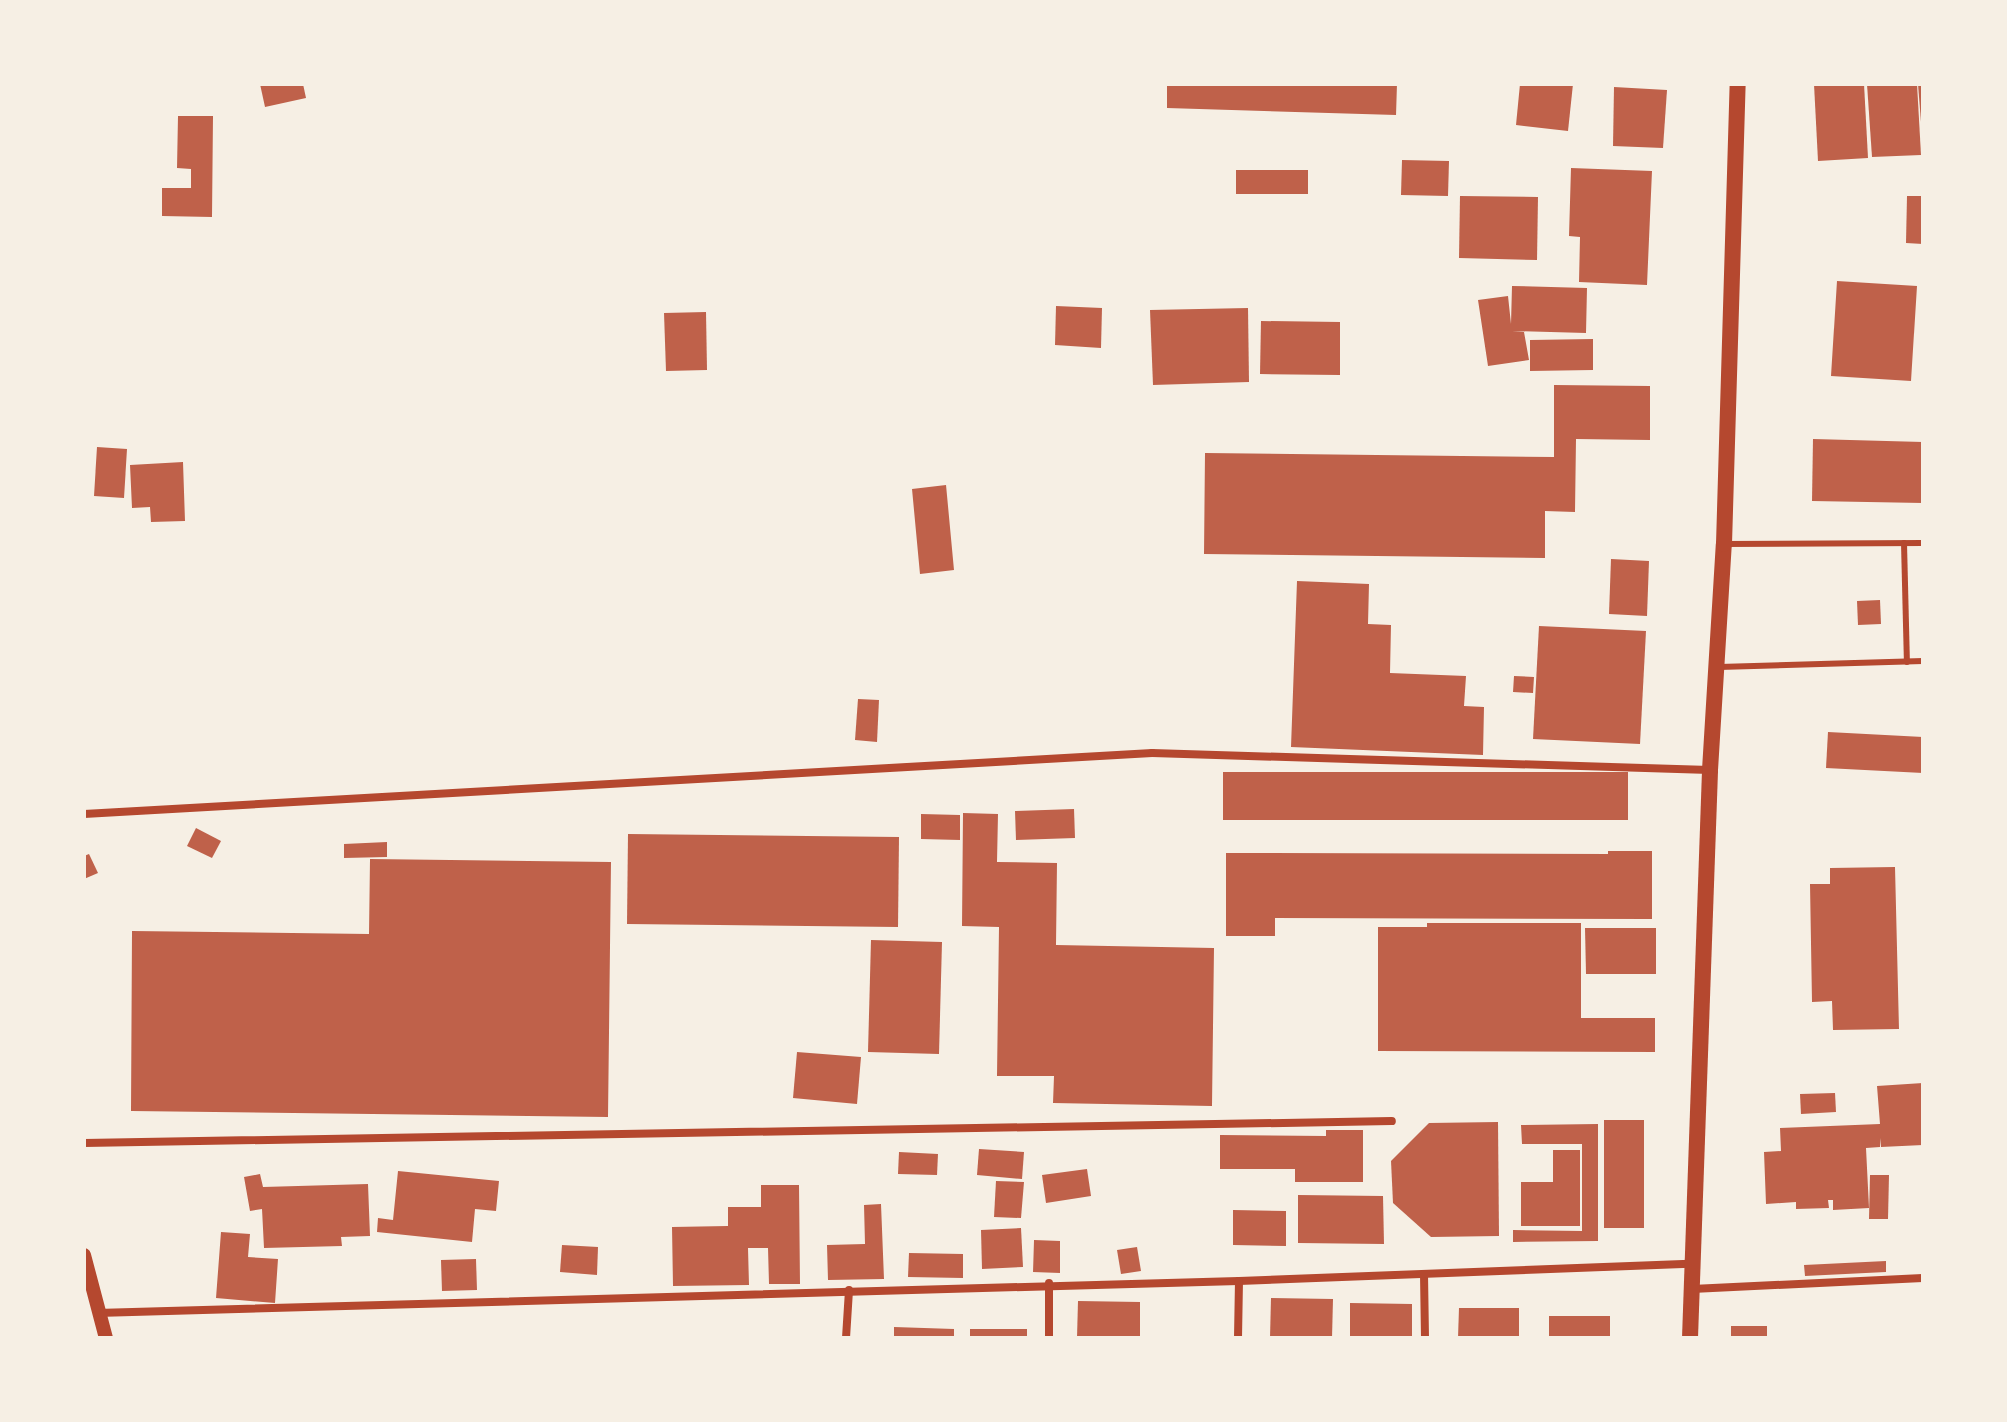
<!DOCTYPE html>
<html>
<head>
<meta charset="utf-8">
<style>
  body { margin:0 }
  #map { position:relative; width:2007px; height:1422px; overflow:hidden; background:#f6efe4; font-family:Cabin,sans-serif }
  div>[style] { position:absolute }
  .building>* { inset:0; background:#bf614a }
  .service>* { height:6px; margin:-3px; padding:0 3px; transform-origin:3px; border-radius:3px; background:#b5482f }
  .minor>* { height:8px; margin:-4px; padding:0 4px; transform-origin:4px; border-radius:4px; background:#b5482f }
  .tertiary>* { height:14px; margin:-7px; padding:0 7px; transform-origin:7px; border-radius:7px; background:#b5482f }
  .secondary>* { height:16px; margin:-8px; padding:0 8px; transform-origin:8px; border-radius:8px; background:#b5482f }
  span { translate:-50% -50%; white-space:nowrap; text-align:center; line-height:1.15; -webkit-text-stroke:6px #f6efe4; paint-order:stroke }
  .frame { position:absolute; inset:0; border:86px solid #f6efe4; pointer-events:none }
</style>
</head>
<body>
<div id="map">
  <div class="building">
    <i style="clip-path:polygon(260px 84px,303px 84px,306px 98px,265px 107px)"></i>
    <i style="clip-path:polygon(1167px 84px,1397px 84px,1396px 115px,1167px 108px)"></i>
    <i style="clip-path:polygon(1520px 84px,1573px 84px,1568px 131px,1516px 125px)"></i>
    <i style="clip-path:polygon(1814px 84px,1864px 84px,1868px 158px,1818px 161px)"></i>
    <i style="clip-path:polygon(1867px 84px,1917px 84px,1921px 155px,1872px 157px)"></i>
    <i style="clip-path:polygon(1918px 84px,1923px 84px,1923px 122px,1921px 122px)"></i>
    <i style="clip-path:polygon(1614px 87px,1667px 90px,1663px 148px,1613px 146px)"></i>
    <i style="clip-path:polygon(178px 116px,213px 116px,212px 217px,162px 216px,162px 188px,191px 188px,191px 169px,177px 168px)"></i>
    <i style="clip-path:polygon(1402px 160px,1449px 161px,1448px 196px,1401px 195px)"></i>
    <i style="clip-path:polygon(1571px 168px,1652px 171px,1647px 285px,1579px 282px,1580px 237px,1569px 236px)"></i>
    <i style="clip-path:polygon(1236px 170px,1308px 170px,1308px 194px,1236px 194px)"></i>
    <i style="clip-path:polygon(1460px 196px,1538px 197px,1537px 260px,1459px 258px)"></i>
    <i style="clip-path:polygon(1907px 196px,1923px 196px,1923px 244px,1906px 243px)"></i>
    <i style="clip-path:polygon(1837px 281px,1917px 286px,1911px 381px,1831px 376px)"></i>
    <i style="clip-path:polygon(1512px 286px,1587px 288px,1586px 333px,1512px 331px,1524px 332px,1529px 360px,1488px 366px,1478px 300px,1508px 296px,1511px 324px)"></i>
    <i style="clip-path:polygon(1056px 306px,1102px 308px,1101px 348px,1055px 345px)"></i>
    <i style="clip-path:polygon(1248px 308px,1249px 382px,1153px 385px,1150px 310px)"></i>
    <i style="clip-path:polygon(706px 312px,707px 370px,666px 371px,664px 313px)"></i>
    <i style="clip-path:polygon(1261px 321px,1340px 322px,1340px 375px,1260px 374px)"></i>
    <i style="clip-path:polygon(1593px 339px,1593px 370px,1530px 371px,1530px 340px)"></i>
    <i style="clip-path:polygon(1554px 385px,1650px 386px,1650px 440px,1576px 439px,1575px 512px,1545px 511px,1545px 558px,1204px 554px,1205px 453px,1554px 457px)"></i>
    <i style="clip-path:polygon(1813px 439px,1923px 442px,1923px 503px,1812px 501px)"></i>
    <i style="clip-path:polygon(97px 447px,127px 449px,124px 498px,94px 496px)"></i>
    <i style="clip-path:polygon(183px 462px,185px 521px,151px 522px,150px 507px,132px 508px,130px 465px)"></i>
    <i style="clip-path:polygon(946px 485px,954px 570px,920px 574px,912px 489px)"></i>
    <i style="clip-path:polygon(1611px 559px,1649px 561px,1647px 616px,1609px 614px)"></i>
    <i style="clip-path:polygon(1297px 581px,1369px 584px,1368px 624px,1391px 625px,1390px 673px,1466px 676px,1464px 706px,1484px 707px,1483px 755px,1291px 747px)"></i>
    <i style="clip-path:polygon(1880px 600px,1881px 624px,1858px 625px,1857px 601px)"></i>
    <i style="clip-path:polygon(1539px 626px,1646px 631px,1640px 744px,1533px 739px)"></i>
    <i style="clip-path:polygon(1514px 676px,1534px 677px,1533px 693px,1513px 692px)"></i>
    <i style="clip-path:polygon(858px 699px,879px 700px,877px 742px,855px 740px)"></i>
    <i style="clip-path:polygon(1828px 732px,1923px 737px,1923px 773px,1826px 768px)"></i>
    <i style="clip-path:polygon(1223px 772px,1628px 772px,1628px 820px,1223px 820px)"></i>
    <i style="clip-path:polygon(1074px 809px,1075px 838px,1016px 840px,1015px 811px)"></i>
    <i style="clip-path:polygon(963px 813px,998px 814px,997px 862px,1057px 863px,1056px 945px,1214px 948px,1212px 1106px,1053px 1103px,1054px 1076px,997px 1076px,999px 927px,962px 926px)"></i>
    <i style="clip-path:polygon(921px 814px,960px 815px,960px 840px,921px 839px)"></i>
    <i style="clip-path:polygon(196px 828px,221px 841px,212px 858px,187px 846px)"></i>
    <i style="clip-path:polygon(628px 834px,899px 837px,898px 927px,627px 924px)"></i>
    <i style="clip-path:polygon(387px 842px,387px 857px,344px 858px,344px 844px)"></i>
    <i style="clip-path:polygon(1608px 851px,1652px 851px,1652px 919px,1275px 918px,1275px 936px,1226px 936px,1226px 853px,1608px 854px)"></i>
    <i style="clip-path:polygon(89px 854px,98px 873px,84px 879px,84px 856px)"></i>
    <i style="clip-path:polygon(370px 859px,611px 862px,608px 1117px,131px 1111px,132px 931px,369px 934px)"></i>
    <i style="clip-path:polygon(1895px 867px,1899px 1029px,1833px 1030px,1832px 1001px,1812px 1002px,1810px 884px,1830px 884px,1830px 868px)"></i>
    <i style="clip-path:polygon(1427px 923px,1581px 923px,1581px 1018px,1655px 1018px,1655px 1052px,1378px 1051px,1378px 927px,1427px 927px)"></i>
    <i style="clip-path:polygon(1585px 928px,1656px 928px,1656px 974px,1586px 974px)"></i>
    <i style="clip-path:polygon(871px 940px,942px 942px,939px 1054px,868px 1052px)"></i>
    <i style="clip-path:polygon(797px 1052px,861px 1057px,857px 1104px,793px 1098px)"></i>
    <i style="clip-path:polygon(1923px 1083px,1923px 1145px,1881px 1147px,1881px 1138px,1880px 1147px,1866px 1148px,1869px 1208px,1833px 1210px,1833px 1200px,1828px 1200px,1829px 1208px,1796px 1209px,1796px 1202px,1766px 1204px,1764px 1152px,1781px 1151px,1780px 1128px,1880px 1124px,1877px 1086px)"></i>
    <i style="clip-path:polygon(1835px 1093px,1836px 1112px,1801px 1114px,1800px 1094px)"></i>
    <i style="clip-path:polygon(1604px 1120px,1644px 1120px,1644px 1228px,1604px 1228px)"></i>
    <i style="clip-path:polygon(1498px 1122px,1499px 1236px,1431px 1237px,1393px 1203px,1391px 1161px,1429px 1123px)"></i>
    <i style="clip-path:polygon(1598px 1124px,1598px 1241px,1513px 1242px,1513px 1230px,1582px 1231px,1582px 1144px,1522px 1144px,1521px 1125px)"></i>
    <i style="clip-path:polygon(1326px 1130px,1363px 1130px,1363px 1182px,1295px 1182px,1295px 1169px,1220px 1169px,1220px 1135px,1326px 1136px)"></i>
    <i style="clip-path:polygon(979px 1149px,1024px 1152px,1022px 1179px,977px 1175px)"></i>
    <i style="clip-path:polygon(1553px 1150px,1580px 1150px,1580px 1226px,1521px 1226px,1521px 1182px,1553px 1182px)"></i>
    <i style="clip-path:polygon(899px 1152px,938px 1154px,937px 1175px,898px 1174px)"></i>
    <i style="clip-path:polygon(1087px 1169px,1091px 1196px,1046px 1203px,1042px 1175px)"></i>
    <i style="clip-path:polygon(398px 1171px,499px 1181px,496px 1211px,475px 1209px,472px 1242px,377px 1232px,378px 1218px,393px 1220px)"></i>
    <i style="clip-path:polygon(260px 1174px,263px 1187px,368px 1184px,370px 1236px,341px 1237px,342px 1246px,264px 1248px,262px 1209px,250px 1211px,244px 1177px)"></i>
    <i style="clip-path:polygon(1870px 1175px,1889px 1175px,1888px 1219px,1869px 1219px)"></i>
    <i style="clip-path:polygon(996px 1181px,1024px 1182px,1021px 1218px,994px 1217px)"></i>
    <i style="clip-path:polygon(761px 1185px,799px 1185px,800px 1284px,769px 1284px,768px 1248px,748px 1248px,749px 1285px,673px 1286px,672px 1227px,728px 1226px,728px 1207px,761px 1207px)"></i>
    <i style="clip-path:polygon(1298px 1195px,1383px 1196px,1384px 1244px,1298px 1243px)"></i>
    <i style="clip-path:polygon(881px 1204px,884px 1279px,828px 1280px,827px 1245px,865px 1244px,864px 1205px)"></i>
    <i style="clip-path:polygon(1233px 1210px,1286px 1211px,1286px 1246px,1233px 1245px)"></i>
    <i style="clip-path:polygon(1021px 1228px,1023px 1267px,982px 1269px,981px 1230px)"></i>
    <i style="clip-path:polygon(221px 1232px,250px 1234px,248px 1257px,278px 1259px,275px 1303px,216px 1298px)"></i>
    <i style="clip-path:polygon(1034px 1240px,1060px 1241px,1060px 1273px,1033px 1272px)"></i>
    <i style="clip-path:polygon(562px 1245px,598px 1247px,597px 1275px,560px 1272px)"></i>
    <i style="clip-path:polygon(1137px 1247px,1141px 1271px,1121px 1274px,1117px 1250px)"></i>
    <i style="clip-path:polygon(909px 1253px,963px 1254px,963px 1278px,908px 1277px)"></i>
    <i style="clip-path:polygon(476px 1259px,477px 1290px,442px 1291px,441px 1260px)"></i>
    <i style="clip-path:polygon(1886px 1261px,1886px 1272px,1805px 1276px,1804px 1265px)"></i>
    <i style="clip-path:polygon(1271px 1298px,1333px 1299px,1332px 1338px,1270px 1338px)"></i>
    <i style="clip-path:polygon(1078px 1301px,1140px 1302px,1140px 1338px,1077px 1338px)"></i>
    <i style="clip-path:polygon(1350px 1303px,1412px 1304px,1412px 1338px,1350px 1338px)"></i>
    <i style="clip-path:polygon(1459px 1308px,1519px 1308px,1519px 1338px,1458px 1338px)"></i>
    <i style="clip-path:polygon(1549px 1316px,1610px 1316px,1610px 1338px,1549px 1338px)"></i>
    <i style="clip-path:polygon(1731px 1326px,1767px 1326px,1767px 1338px,1731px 1338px)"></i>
    <i style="clip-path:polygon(894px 1327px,954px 1329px,954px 1338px,894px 1338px)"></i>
    <i style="clip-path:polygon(970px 1329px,1027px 1329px,1027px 1338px,970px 1338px)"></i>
  </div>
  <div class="service">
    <i style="left:1904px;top:543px;width:119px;rotate:88.6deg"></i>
    <i style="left:1724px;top:544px;width:199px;rotate:-0.3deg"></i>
    <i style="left:1719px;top:667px;width:204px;rotate:-1.7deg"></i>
  </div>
  <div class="minor">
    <i style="left:84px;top:814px;width:1070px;rotate:-3.27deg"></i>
    <i style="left:1152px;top:753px;width:558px;rotate:1.75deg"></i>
    <i style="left:84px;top:1143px;width:1308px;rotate:-0.96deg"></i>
    <i style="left:1424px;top:1274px;width:64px;rotate:89.1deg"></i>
    <i style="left:1692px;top:1289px;width:231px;rotate:-2.7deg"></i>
    <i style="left:97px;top:1313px;width:1142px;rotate:-1.61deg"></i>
    <i style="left:1239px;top:1281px;width:451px;rotate:-2.2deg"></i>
    <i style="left:846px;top:1338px;width:48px;rotate:-86.4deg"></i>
    <i style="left:1049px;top:1338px;width:55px;rotate:-90deg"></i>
    <i style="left:1238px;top:1338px;width:57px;rotate:-89deg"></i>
  </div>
  <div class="tertiary">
    <i style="left:84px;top:1255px;width:86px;rotate:75.2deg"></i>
  </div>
  <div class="secondary">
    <i style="left:1690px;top:1338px;width:568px;rotate:-87.98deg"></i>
    <i style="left:1710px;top:770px;width:226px;rotate:-86.5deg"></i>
    <i style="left:1724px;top:544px;width:460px;rotate:-88.3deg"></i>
  </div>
  <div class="frame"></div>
</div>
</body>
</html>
